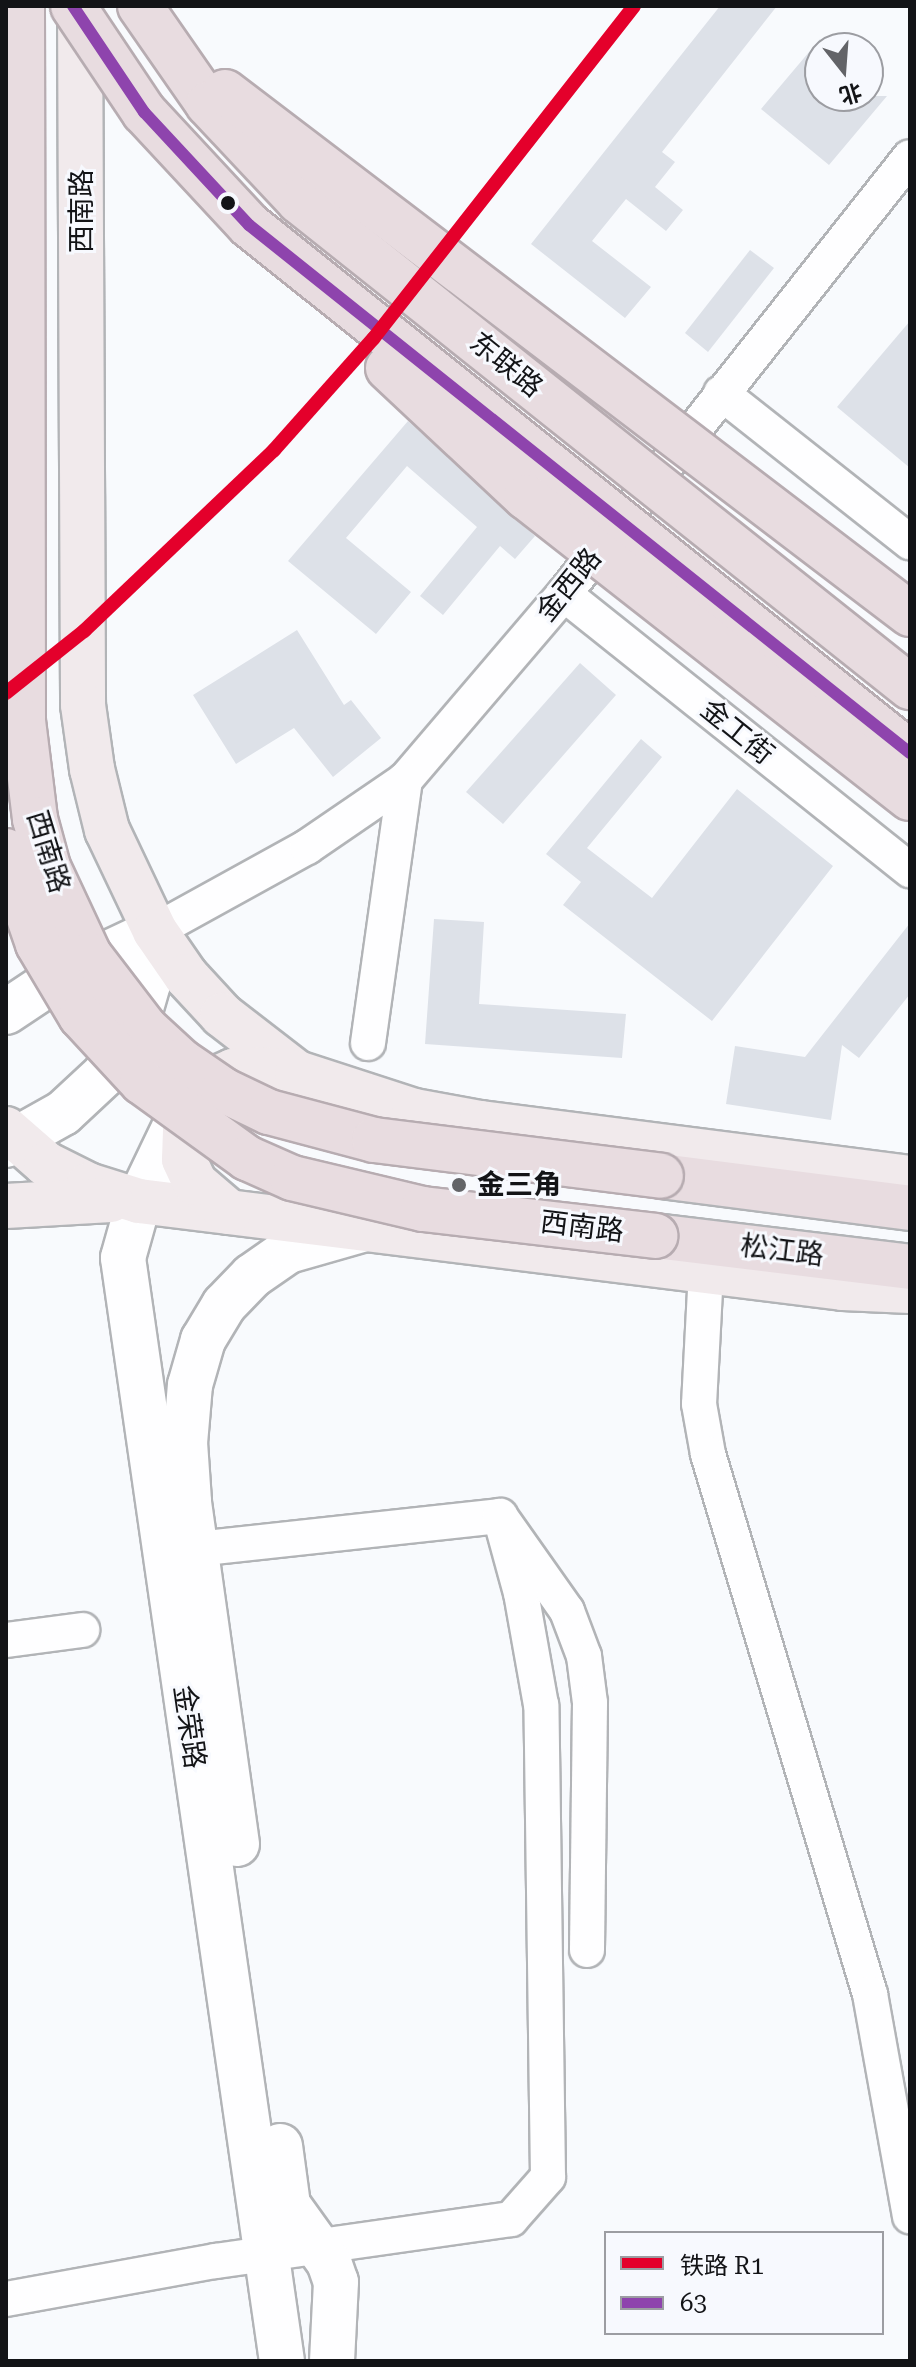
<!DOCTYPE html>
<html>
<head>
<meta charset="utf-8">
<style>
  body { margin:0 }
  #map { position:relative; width:916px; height:2367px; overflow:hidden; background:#f8fafd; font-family:"Roboto Serif","Noto Sans SC",serif }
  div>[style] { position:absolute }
  .building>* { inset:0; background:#dde1e8 }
  .roads { filter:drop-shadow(2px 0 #b2b4b7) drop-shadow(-2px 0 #b2b4b7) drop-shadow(0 2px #b2b4b7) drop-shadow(0 -2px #b2b4b7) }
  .street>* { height:34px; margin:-17px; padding:0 17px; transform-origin:17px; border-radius:17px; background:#fefeff }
  .secondary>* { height:44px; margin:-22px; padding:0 22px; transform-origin:22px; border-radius:22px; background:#fefeff }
  .primary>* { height:44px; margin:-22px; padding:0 22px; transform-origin:22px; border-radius:22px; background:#f1eaec }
  .highway>* { height:44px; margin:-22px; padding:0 22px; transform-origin:22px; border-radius:22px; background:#e8dce0 }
  .bridges { filter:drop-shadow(2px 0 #b7acb1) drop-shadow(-2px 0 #b7acb1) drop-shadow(0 2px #b7acb1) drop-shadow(0 -2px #b7acb1) }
  .highway-bridge>* { height:44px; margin:-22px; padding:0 22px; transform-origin:22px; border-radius:22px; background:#e8dce0 }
  .bus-1>* { height:12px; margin:-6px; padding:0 6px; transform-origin:6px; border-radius:6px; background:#8e44ad }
  .rail-1>* { height:14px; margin:-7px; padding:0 7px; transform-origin:7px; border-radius:7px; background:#e4002b }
  .dots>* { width:22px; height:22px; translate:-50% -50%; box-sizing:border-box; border:4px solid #f7f9fe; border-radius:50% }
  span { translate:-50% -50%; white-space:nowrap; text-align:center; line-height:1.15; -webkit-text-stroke:6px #f7f9fe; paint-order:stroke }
  .street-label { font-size:28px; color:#131417 }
  .poi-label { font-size:28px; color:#131417; font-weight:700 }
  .left { translate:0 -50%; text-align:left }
  .frame { position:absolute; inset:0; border:8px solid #131417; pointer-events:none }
  .legend { position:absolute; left:604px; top:2231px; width:280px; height:104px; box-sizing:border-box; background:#f7f9fe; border:2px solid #9c9da2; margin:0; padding:10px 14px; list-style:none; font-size:24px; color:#131417 }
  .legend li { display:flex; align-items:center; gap:16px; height:40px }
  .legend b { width:40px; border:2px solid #9c9da2 }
  .north { position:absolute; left:804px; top:32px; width:80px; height:80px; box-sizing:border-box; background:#f7f9fe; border:2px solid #9c9da2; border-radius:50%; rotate:163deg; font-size:22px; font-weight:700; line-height:32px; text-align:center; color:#131417 }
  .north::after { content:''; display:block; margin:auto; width:28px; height:36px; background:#636468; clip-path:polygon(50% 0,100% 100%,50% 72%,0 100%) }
</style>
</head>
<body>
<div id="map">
  <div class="building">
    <i style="clip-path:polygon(720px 6px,777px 6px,662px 152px,675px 162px,655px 187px,683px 210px,666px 231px,626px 199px,592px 241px,651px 287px,625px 318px,531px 244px)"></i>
    <i style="clip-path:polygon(820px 39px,820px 96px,887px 96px,829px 165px,761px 109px)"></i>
    <i style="clip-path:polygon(750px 250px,774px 268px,708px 352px,685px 333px)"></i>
    <i style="clip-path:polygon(910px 321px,910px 468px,837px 407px)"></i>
    <i style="clip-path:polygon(408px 421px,535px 536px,515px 559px,500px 546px,443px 615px,420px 596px,477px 527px,407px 466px,346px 538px,411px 592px,376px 634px,288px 561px)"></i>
    <i style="clip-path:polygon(297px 630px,344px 705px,351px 700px,381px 738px,333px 777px,294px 728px,236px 764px,193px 695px)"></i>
    <i style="clip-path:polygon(580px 663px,616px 695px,503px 824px,466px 792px)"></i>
    <i style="clip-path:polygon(641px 739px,662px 757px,587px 848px,652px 898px,737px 789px,833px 866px,712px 1021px,563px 905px,581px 882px,546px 854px)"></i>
    <i style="clip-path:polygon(434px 919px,484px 922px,479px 1004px,626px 1014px,622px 1058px,425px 1044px)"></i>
    <i style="clip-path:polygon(910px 923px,910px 994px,859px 1058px,842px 1045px,831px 1120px,726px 1104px,735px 1046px,805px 1057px)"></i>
  </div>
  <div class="roads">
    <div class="street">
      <i style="left:721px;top:393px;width:241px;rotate:38.3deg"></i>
      <i style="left:564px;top:594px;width:443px;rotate:38.6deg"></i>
      <i style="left:155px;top:931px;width:174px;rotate:-28.9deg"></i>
      <i style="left:307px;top:847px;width:119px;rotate:-34.4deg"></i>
      <i style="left:405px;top:780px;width:245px;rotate:-49.5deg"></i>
      <i style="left:564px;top:594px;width:557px;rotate:-51.63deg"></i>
      <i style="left:368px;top:1043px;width:266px;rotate:-82deg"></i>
      <i style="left:706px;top:1271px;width:133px;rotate:93deg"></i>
      <i style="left:699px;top:1404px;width:51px;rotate:79.8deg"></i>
      <i style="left:708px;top:1454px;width:564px;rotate:73.3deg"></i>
      <i style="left:870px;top:1994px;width:226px;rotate:79.8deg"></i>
      <i style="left:196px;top:1549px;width:306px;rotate:-6.2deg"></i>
      <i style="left:500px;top:1516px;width:116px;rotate:54.8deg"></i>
      <i style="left:567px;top:1611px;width:48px;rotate:69.3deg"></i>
      <i style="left:584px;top:1656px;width:47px;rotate:82.7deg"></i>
      <i style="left:590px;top:1703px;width:247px;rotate:90.7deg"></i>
      <i style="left:6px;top:1640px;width:77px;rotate:-7.5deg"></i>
      <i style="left:6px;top:2299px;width:213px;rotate:-10.3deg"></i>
      <i style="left:216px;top:2261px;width:298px;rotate:-8.1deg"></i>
      <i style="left:511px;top:2219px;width:56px;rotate:-48.6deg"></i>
      <i style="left:548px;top:2177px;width:472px;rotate:-90.8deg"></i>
      <i style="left:541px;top:1705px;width:114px;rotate:-100.1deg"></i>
      <i style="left:521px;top:1593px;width:80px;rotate:-105.3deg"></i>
    </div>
    <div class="secondary">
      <i style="left:6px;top:1012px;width:65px;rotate:-33.7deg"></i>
      <i style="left:60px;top:976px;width:105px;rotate:-25.3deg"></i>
      <i style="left:155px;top:931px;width:53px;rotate:97.5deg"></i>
      <i style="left:148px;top:984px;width:47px;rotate:106.1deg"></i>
      <i style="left:135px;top:1029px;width:54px;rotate:123.7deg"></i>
      <i style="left:105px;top:1074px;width:57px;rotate:137.1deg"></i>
      <i style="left:63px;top:1113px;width:65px;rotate:150.7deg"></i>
      <i style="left:186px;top:1103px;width:109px;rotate:115.6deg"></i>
      <i style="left:139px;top:1201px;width:59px;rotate:105.7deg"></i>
      <i style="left:123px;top:1258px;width:1114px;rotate:81.8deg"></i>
      <i style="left:237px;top:1844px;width:346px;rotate:-98deg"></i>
      <i style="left:189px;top:1501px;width:58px;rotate:-93.9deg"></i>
      <i style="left:185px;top:1443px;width:58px;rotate:-85.1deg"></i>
      <i style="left:190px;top:1385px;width:47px;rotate:-73.9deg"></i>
      <i style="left:203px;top:1340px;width:41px;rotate:-59deg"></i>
      <i style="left:224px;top:1305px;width:40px;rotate:-46deg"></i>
      <i style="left:252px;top:1276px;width:44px;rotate:-34.8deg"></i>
      <i style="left:288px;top:1251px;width:76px;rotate:-16deg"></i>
      <i style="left:280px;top:2146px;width:60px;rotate:82.3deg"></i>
      <i style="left:288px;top:2205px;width:70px;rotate:54.3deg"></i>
      <i style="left:329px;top:2262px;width:21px;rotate:71deg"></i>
      <i style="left:336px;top:2282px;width:79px;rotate:92.9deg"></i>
    </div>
    <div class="primary">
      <i style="left:80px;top:6px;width:699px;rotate:89.75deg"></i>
      <i style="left:83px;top:705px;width:65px;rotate:82deg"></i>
      <i style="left:92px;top:769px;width:63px;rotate:76.2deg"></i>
      <i style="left:107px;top:830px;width:112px;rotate:64.6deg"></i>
      <i style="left:155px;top:931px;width:55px;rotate:55.4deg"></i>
      <i style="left:186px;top:976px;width:53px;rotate:47.3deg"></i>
      <i style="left:222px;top:1015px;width:95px;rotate:37.7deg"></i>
      <i style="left:6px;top:1129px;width:53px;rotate:41.2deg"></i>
      <i style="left:46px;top:1164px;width:47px;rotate:26.6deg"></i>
      <i style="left:88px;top:1185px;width:53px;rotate:17.4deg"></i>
      <i style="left:139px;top:1201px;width:709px;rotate:7.04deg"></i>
      <i style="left:843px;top:1288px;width:67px;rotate:2.6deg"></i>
      <i style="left:6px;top:1206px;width:105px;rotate:-3.3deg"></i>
      <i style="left:229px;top:1212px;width:45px;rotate:-139.5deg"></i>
      <i style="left:195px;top:1183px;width:26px;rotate:-115deg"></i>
      <i style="left:184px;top:1159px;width:56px;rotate:-88deg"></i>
      <i style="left:186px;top:1103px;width:30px;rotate:-44deg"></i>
      <i style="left:208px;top:1082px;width:27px;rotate:-24deg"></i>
      <i style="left:233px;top:1071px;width:30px;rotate:-4deg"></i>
      <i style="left:263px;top:1069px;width:34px;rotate:7deg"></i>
      <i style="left:297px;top:1073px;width:123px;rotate:18deg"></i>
      <i style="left:414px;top:1111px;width:68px;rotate:10.2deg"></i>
      <i style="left:481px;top:1123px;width:433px;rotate:7.3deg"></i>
    </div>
    <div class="highway">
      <i style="left:661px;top:1176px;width:251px;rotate:7.3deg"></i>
      <i style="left:655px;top:1236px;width:257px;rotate:6.9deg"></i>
    </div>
  </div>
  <div class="bridges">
    <div class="highway-bridge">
      <i style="left:22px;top:6px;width:715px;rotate:89.92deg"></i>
      <i style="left:23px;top:721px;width:99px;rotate:83deg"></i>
      <i style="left:35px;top:819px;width:50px;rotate:74.8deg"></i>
      <i style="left:48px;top:867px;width:97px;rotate:65deg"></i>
      <i style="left:89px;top:955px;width:92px;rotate:52.5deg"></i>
      <i style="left:145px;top:1028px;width:49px;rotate:42.5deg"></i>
      <i style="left:181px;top:1061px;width:51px;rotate:34.6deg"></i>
      <i style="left:223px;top:1090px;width:51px;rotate:25.6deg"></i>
      <i style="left:269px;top:1112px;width:109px;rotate:14.9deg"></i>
      <i style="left:374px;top:1140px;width:289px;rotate:7.1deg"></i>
      <i style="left:73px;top:6px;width:128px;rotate:56.2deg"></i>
      <i style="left:144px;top:112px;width:154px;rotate:47.1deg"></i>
      <i style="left:249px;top:225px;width:846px;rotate:38.62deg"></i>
      <i style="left:140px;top:6px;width:119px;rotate:55.2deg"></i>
      <i style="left:208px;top:104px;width:133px;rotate:46.8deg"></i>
      <i style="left:299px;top:201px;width:781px;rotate:38.5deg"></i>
      <i style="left:225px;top:92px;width:861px;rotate:37.31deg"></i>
      <i style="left:388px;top:368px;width:189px;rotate:43.1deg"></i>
      <i style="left:526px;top:497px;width:488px;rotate:38.1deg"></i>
      <i style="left:6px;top:851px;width:98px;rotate:71deg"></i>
      <i style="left:38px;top:944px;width:84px;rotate:59.2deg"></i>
      <i style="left:81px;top:1016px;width:90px;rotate:47.3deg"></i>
      <i style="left:142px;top:1082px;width:130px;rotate:35.9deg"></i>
      <i style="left:247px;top:1158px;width:49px;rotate:24deg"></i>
      <i style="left:292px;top:1178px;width:135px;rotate:13.3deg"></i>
      <i style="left:423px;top:1209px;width:234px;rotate:6.6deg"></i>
    </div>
  </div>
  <div class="bus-1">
    <i style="left:73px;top:6px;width:128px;rotate:56.2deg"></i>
    <i style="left:144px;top:112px;width:154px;rotate:47.1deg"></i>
    <i style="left:249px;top:225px;width:846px;rotate:38.62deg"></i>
  </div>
  <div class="rail-1">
    <i style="left:6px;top:693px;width:100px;rotate:-38.5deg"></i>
    <i style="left:84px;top:631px;width:262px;rotate:-43.6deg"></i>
    <i style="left:274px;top:450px;width:149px;rotate:-48.3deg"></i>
    <i style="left:373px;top:339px;width:423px;rotate:-51.9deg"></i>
  </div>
  <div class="dots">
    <i style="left:228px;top:203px;background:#131417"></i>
    <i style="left:459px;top:1185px;background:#636468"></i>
  </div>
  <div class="street-label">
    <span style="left:82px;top:211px;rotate:-90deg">西南路</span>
    <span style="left:506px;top:365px;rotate:39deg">东联路</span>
    <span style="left:569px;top:585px;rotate:-51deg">金西路</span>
    <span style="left:737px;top:732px;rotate:39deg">金工街</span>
    <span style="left:48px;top:852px;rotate:73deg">西南路</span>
    <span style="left:582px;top:1227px;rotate:7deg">西南路</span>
    <span style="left:782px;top:1251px;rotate:7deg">松江路</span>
    <span style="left:189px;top:1727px;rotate:82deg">金荣路</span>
  </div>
  <div class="poi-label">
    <span class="left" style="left:477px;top:1185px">金三角</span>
  </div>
  <div class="frame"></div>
  <ul class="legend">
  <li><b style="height:10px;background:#e4002b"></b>铁路 R1</li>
  <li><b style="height:10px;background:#8e44ad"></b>63</li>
  </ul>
  <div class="north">北</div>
</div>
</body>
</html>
